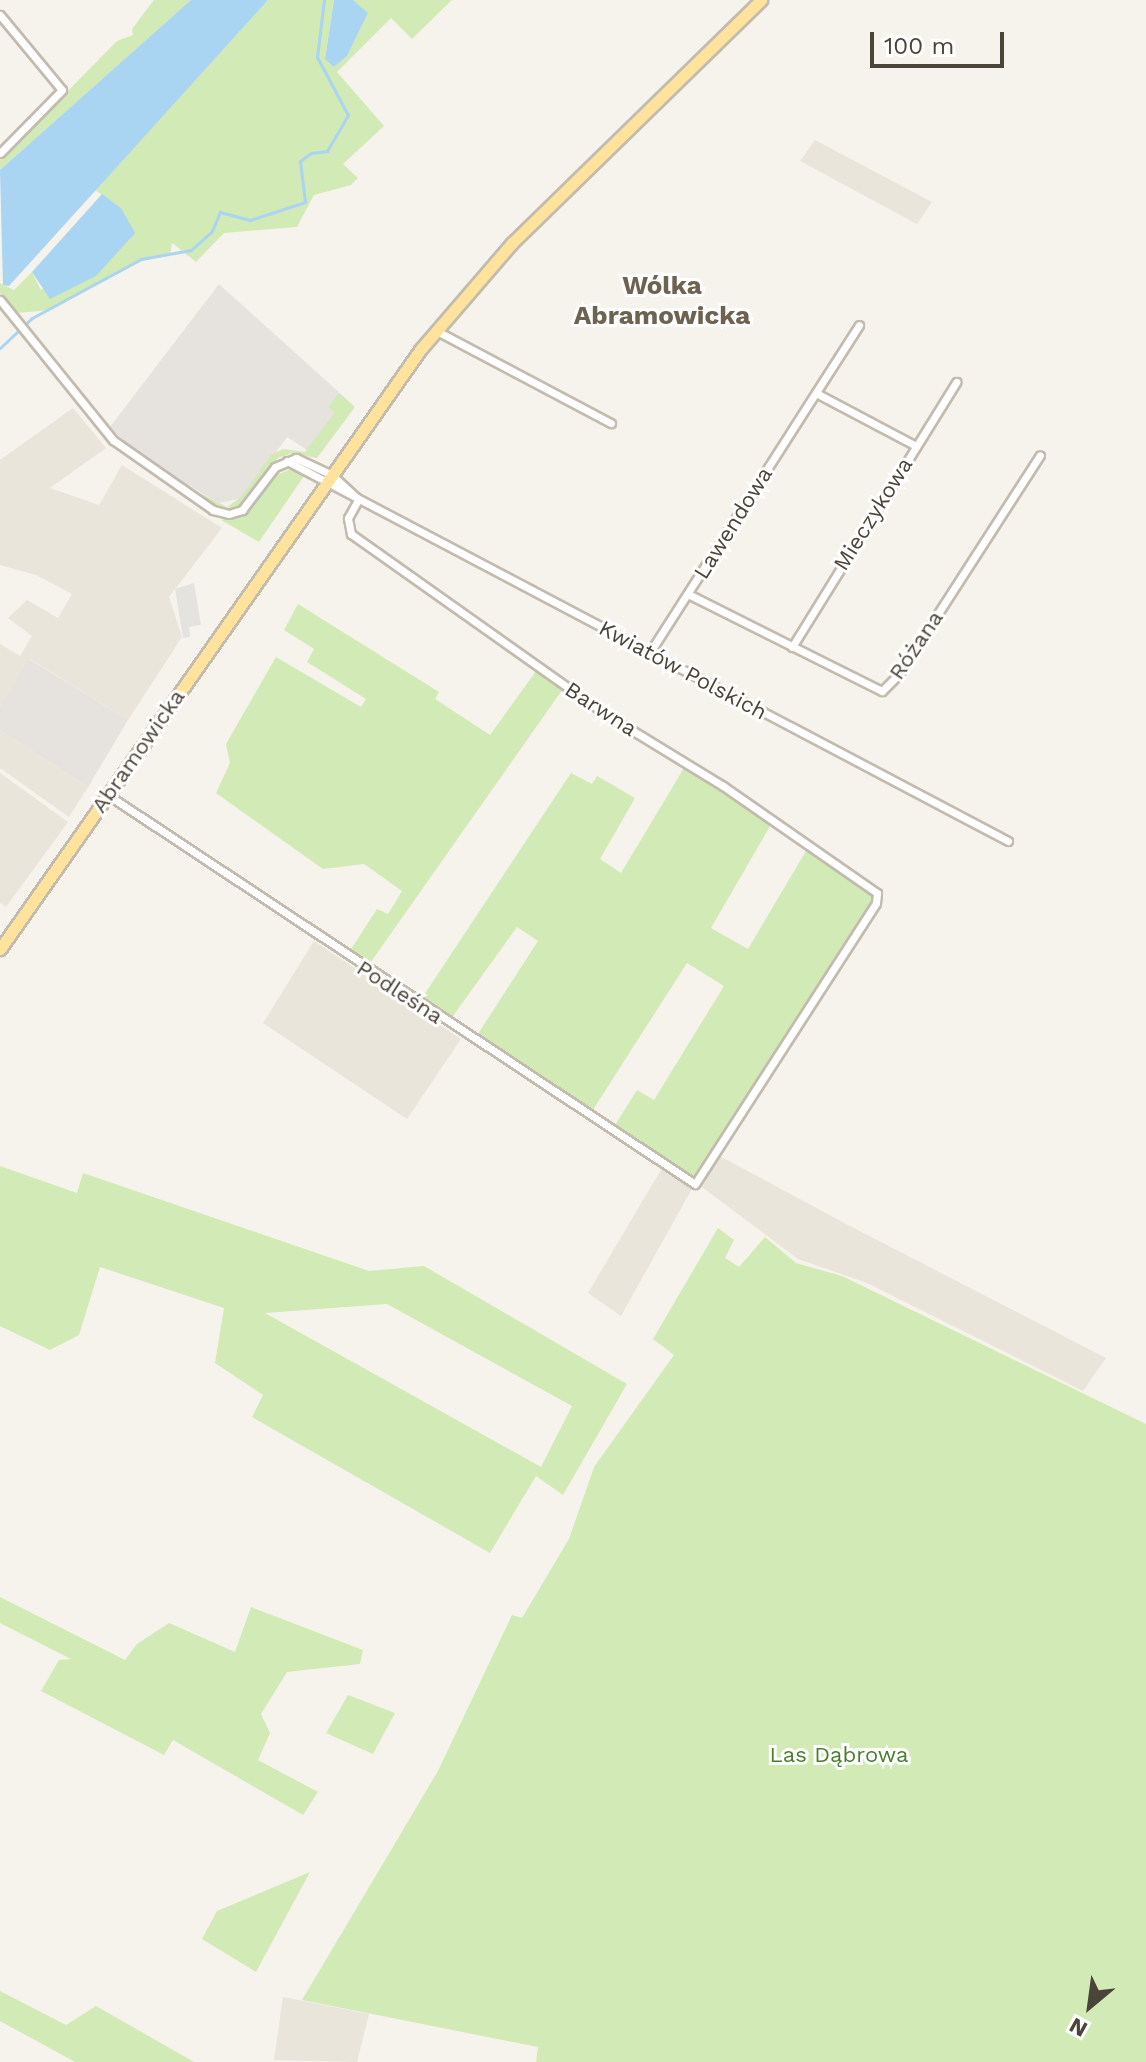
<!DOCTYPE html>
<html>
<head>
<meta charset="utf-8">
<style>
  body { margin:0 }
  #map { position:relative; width:1146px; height:2062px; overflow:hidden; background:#f6f3ec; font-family:"Work Sans",sans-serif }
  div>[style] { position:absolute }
  .residential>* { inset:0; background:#eae5da }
  .industrial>* { inset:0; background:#e6e2dd }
  .green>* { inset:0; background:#d2eab5 }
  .parking>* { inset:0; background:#e5e3e0 }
  .water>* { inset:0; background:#a9d4f2 }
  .stream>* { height:3px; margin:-1.5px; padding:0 1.5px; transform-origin:1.5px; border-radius:1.5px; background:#a9d4f2 }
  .roads { filter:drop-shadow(2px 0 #c2bbae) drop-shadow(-2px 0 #c2bbae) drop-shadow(0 2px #c2bbae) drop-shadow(0 -2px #c2bbae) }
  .street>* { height:7px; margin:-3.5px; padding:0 3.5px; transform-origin:3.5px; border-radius:3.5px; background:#fff }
  .primary>* { height:11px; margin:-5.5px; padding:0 5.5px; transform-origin:5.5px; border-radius:5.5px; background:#ffe39c }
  span { translate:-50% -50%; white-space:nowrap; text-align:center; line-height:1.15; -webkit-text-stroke:6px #fff; paint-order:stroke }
  .street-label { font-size:22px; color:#4b4439 }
  .park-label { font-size:22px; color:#4a7f2a }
  .quarter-label { font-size:26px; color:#6e6250; font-weight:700 }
  .north { position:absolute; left:1050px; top:1966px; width:80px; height:80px; -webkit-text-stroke:6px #fff; paint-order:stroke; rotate:209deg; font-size:22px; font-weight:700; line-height:32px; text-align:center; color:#4b4439 }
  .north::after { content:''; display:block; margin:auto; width:28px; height:36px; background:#4b4439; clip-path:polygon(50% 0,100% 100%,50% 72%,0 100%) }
  .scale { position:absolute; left:870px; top:32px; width:134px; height:36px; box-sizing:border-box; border:4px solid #4b4439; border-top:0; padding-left:10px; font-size:24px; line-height:28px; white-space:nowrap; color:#4b4439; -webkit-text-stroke:6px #fff; paint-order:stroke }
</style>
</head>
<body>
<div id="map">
  <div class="residential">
    <i style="clip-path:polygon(815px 140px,932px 202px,917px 224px,800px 161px)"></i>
    <i style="clip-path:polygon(73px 408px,106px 448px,50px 488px,99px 505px,122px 465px,222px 528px,169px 597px,182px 637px,128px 720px,30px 659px,0 707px,0 644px,20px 656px,32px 636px,8px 618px,27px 600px,58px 618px,72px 594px,36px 575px,0 565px,0 460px)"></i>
    <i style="clip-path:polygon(0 730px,88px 787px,69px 817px,0 768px)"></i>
    <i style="clip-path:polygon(0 773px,68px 822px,6px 907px,0 903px)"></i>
    <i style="clip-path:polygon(314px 941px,461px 1039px,407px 1119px,263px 1023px)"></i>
    <i style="clip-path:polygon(718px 1155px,850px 1226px,1106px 1358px,1083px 1391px,867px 1283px,798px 1259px,699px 1185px)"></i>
    <i style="clip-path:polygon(662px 1168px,693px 1187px,621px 1316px,588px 1293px)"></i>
    <i style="clip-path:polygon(283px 1997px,369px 2014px,357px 2062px,274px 2060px)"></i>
  </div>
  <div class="industrial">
    <i style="clip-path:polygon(219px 284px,353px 405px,313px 454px,287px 437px,243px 498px,219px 503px,141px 458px,110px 427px)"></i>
    <i style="clip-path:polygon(29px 659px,128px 720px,88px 787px,0 730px,0 707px)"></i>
  </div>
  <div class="green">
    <i style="clip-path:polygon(154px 0,191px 0,0 170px,0 160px,117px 41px,133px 35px,132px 29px)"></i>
    <i style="clip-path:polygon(268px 0,334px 0,325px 58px,334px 67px,347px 56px,368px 13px,353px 0,452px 0,412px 39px,391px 18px,337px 72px,384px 126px,343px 164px,358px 178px,351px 185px,314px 195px,297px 227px,224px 233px,196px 262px,172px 243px,170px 255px,141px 259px,50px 310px,17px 313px,0 293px,0 283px,14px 290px,32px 272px,41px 290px,121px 208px,95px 190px)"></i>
    <i style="clip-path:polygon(339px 393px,355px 407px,317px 458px,292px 453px,278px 458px,242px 504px,232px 508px,218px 506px,188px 487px,227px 507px,241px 497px,271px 455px,283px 449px,305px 452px,335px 412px,328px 407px)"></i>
    <i style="clip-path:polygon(294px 468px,306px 473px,259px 542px,221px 520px,248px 513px,276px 475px)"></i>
    <i style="clip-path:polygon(298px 604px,439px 692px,435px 699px,490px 735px,539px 667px,565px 686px,366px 969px,346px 957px,377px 909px,388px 914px,402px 891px,364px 864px,323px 869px,216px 793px,230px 763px,226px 744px,276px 657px,361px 707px,366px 699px,307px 662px,314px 649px,284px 630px)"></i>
    <i style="clip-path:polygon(687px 763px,773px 821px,711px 928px,748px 949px,809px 846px,877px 893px,876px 903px,695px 1184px,612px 1130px,637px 1090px,654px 1100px,724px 986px,687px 963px,589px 1116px,474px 1040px,538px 941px,517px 927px,448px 1023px,418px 1004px,571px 773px,592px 784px,597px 776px,635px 798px,600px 859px,621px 873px)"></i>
    <i style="clip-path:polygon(evenodd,0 1166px,77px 1193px,83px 1173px,369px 1271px,424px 1266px,627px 1384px,563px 1495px,536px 1476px,490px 1553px,252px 1417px,263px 1395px,215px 1363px,224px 1308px,100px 1267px,79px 1335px,50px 1350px,0 1326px,0 1166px,387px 1304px,572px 1406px,541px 1467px,265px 1313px,387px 1304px)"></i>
    <i style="clip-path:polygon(718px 1228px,734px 1240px,725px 1258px,739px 1267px,765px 1237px,796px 1263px,842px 1276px,1146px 1424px,1146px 2062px,536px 2062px,538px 2047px,302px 2000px,438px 1771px,512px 1615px,522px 1618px,569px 1539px,594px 1467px,674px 1355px,653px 1339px)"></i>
    <i style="clip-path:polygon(0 1597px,125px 1660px,137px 1644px,169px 1623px,235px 1652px,251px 1607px,363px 1650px,360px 1664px,287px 1672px,261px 1714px,270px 1733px,258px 1760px,318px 1792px,303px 1815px,173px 1740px,164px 1755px,41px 1691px,59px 1660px,71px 1659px,0 1623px)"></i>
    <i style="clip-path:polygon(348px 1695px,395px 1713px,373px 1754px,326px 1733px)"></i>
    <i style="clip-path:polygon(310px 1872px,256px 1972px,202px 1939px,217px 1911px)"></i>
    <i style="clip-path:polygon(0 1991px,66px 2025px,96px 2006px,194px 2062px,75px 2062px,0 2021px)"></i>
  </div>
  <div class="parking">
    <i style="clip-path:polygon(194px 583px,201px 625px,189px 627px,190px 637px,183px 638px,175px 589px)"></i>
  </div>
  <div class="water">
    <i style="clip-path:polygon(191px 0,268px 0,9px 286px,3px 285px,0 170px)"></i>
    <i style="clip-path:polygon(334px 0,353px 0,368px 13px,347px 56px,334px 67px,325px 59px)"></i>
    <i style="clip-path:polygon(102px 194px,121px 208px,135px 233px,96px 276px,50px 299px,32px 272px)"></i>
  </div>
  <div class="stream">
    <i style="left:0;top:348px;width:44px;rotate:-43.2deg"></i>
    <i style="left:32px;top:318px;width:124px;rotate:-28.4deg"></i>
    <i style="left:141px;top:259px;width:51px;rotate:-10.2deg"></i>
    <i style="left:191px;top:250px;width:28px;rotate:-42deg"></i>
    <i style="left:212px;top:231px;width:21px;rotate:-67deg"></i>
    <i style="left:220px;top:212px;width:31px;rotate:15deg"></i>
    <i style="left:250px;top:220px;width:58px;rotate:-18.1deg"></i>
    <i style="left:305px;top:202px;width:41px;rotate:-97deg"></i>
    <i style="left:300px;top:161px;width:14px;rotate:-36deg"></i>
    <i style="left:311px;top:153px;width:16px;rotate:-7deg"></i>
    <i style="left:327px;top:151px;width:42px;rotate:-59.7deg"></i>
    <i style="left:348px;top:115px;width:66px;rotate:-118.1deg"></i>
    <i style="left:317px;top:57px;width:57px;rotate:-83deg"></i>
  </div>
  <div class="roads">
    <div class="street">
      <i style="left:0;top:15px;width:97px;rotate:50.4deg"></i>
      <i style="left:62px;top:90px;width:88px;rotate:134.5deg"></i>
      <i style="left:0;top:300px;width:180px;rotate:51.1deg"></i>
      <i style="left:113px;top:440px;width:122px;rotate:35deg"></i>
      <i style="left:213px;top:510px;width:16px;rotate:14deg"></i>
      <i style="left:229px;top:514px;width:14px;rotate:-17deg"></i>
      <i style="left:242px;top:510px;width:54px;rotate:-52.5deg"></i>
      <i style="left:275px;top:467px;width:23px;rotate:-23deg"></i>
      <i style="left:296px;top:458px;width:38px;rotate:25deg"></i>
      <i style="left:331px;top:474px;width:35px;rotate:43deg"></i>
      <i style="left:435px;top:330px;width:199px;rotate:27.9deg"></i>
      <i style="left:816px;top:393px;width:113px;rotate:27.9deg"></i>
      <i style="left:287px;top:461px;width:815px;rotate:27.79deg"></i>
      <i style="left:688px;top:594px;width:217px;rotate:26.6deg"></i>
      <i style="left:882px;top:691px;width:24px;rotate:-45deg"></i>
      <i style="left:899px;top:674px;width:260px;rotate:-57.2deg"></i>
      <i style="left:792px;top:647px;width:312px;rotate:-58.2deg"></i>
      <i style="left:650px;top:652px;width:388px;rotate:-57.4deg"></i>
      <i style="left:108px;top:795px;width:704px;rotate:33.53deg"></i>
      <i style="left:695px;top:1184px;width:334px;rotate:-57.2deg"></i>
      <i style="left:876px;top:903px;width:10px;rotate:-84deg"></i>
      <i style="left:877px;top:893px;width:188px;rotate:-145.2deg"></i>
      <i style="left:723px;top:786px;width:140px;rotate:-148.5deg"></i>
      <i style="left:604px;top:713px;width:310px;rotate:-144.7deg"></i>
      <i style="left:351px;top:534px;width:16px;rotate:-101deg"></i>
      <i style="left:348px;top:518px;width:21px;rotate:-61deg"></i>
    </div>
    <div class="primary">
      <i style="left:0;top:949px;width:732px;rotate:-54.96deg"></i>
      <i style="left:420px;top:350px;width:141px;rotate:-49.3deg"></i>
      <i style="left:512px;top:243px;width:348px;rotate:-44.3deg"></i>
    </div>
  </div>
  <div class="street-label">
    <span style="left:873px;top:514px;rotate:-58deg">Mieczykowa</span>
    <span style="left:733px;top:523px;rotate:-58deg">Lawendowa</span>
    <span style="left:916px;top:645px;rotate:-56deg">Różana</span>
    <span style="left:683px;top:670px;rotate:28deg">Kwiatów Polskich</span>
    <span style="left:601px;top:709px;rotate:33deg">Barwna</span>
    <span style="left:138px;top:751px;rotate:-55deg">Abramowicka</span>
    <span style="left:400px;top:992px;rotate:33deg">Podleśna</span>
  </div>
  <div class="park-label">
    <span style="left:839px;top:1755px">Las Dąbrowa</span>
  </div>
  <div class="quarter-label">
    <span style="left:662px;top:301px">Wólka<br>Abramowicka</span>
  </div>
  <div class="north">N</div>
  <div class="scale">100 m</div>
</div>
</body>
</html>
